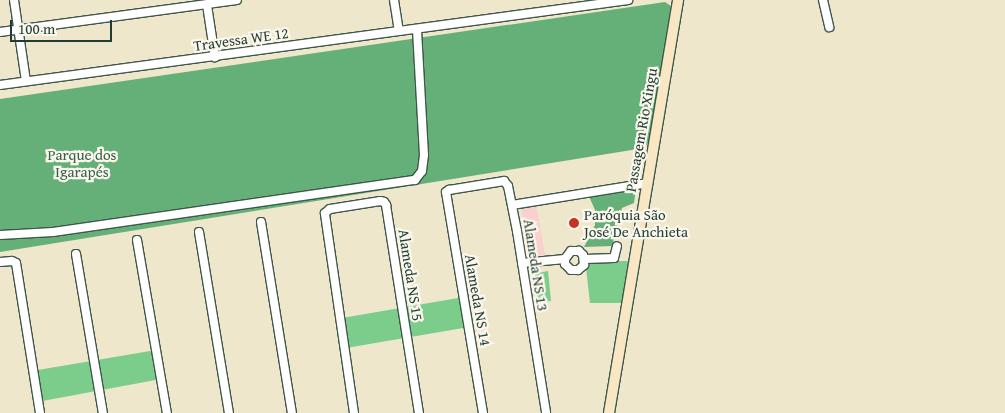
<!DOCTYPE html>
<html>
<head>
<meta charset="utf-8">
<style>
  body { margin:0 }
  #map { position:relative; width:1005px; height:413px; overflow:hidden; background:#efe7cb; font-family:"Gentium Book Plus",serif }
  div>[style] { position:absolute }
  .built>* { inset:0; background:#f7d0cf }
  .green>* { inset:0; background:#7ccc8c }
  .forest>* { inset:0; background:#65b078 }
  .roads { filter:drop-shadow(1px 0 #3e564b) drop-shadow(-1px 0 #3e564b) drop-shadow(0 1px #3e564b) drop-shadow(0 -1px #3e564b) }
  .minor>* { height:8px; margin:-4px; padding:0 4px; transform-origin:4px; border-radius:4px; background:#fff }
  .secondary>* { height:10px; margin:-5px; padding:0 5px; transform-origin:5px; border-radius:5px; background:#f9e7c3 }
  .dots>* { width:14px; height:14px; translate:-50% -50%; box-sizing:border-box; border:2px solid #fbf7ec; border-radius:50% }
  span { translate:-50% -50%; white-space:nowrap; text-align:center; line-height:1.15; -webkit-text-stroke:4.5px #fbf7ec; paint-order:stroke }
  .street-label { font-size:15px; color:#1f3d34 }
  .park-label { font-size:15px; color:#36614a }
  .poi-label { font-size:15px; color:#1f3d34 }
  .left { translate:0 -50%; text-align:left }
  .scale { position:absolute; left:10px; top:20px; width:102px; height:22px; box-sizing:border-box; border:2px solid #1f3d34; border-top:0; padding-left:6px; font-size:15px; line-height:18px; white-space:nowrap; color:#1f3d34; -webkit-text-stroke:4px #fbf7ec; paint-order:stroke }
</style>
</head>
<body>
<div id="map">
  <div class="built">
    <i style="clip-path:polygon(536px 203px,545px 255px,530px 256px,521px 206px)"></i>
  </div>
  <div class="green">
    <i style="clip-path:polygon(588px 261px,630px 261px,623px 303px,590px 303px,586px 268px)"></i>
    <i style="clip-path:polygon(548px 271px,551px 301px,538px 302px,533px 274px)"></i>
    <i style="clip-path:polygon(464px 297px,469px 327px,346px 348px,342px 318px)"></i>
    <i style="clip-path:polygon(156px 350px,161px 379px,37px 402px,32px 371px)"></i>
  </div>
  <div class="forest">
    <i style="clip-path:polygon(665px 2px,671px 6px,649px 142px,644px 148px,0 252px,0 99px)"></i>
    <i style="clip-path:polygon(636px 188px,634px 203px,622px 208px,612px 246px,584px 247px,595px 225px,595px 210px,588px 194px)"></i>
  </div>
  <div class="roads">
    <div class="minor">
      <i style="left:14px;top:0;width:82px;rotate:81.6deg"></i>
      <i style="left:394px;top:0;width:31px;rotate:81deg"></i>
      <i style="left:823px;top:0;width:28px;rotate:77deg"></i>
      <i style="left:207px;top:5px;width:53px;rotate:81.3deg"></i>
      <i style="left:0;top:32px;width:239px;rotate:-7.7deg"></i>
      <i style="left:0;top:85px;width:634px;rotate:-7.71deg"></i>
      <i style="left:512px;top:205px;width:138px;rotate:-9.2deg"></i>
      <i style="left:261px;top:222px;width:193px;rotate:80.8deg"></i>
      <i style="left:199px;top:232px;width:183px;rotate:80.6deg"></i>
      <i style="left:0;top:235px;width:53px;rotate:-3.2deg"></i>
      <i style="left:53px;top:232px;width:366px;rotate:-8.2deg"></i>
      <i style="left:415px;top:180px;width:11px;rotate:-52deg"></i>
      <i style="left:422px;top:171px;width:16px;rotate:-83deg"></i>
      <i style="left:424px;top:155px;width:126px;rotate:-93.2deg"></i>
      <i style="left:137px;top:240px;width:176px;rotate:80.2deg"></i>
      <i style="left:76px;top:254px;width:161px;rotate:80.4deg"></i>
      <i style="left:585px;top:259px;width:29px;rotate:-2deg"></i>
      <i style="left:614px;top:258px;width:12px;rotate:-76deg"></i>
      <i style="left:0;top:262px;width:12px;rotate:-5deg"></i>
      <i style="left:12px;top:261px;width:4px;rotate:27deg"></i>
      <i style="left:16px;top:263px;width:152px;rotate:80.9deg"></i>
      <i style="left:522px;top:263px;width:43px;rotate:-5.3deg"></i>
      <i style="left:565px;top:259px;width:5px;rotate:90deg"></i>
      <i style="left:565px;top:264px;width:8px;rotate:45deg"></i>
      <i style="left:571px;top:270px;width:7px"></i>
      <i style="left:578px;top:270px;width:8px;rotate:-40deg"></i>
      <i style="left:584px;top:265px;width:10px;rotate:-96deg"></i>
      <i style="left:583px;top:255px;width:6px;rotate:-135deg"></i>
      <i style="left:579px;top:251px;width:8px;rotate:180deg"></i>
      <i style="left:571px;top:251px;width:10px;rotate:127deg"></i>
      <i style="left:354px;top:413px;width:202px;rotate:-98.3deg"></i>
      <i style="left:325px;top:213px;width:6px;rotate:-39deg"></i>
      <i style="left:330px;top:209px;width:51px;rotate:-9.1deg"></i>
      <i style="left:380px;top:201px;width:4px;rotate:14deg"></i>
      <i style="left:384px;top:202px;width:4px;rotate:56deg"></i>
      <i style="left:386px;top:205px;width:211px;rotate:81deg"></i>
      <i style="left:483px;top:413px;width:224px;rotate:-99.5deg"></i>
      <i style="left:446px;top:192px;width:4px;rotate:-34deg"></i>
      <i style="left:449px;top:190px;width:56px;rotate:-9.3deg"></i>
      <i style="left:504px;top:181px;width:6px;rotate:51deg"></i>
      <i style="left:508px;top:186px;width:46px;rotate:78.7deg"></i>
      <i style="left:517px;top:231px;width:184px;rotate:80.9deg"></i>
    </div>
    <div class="secondary">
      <i style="left:609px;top:413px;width:419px;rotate:-80.5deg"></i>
    </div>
  </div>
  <div class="dots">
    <i style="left:574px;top:223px;background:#c8321e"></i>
  </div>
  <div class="street-label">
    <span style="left:241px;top:39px;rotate:-8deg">Travessa WE 12</span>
    <span style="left:641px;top:130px;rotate:-80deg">Passagem Rio Xingu</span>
    <span style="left:536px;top:265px;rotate:81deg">Alameda NS 13</span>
    <span style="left:411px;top:275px;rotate:81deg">Alameda NS 15</span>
    <span style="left:478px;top:300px;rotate:80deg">Alameda NS 14</span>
  </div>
  <div class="park-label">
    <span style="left:82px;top:163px">Parque dos<br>Igarapés</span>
  </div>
  <div class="poi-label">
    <span class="left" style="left:584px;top:223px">Paróquia São<br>José De Anchieta</span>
  </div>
  <div class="scale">100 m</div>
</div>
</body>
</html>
